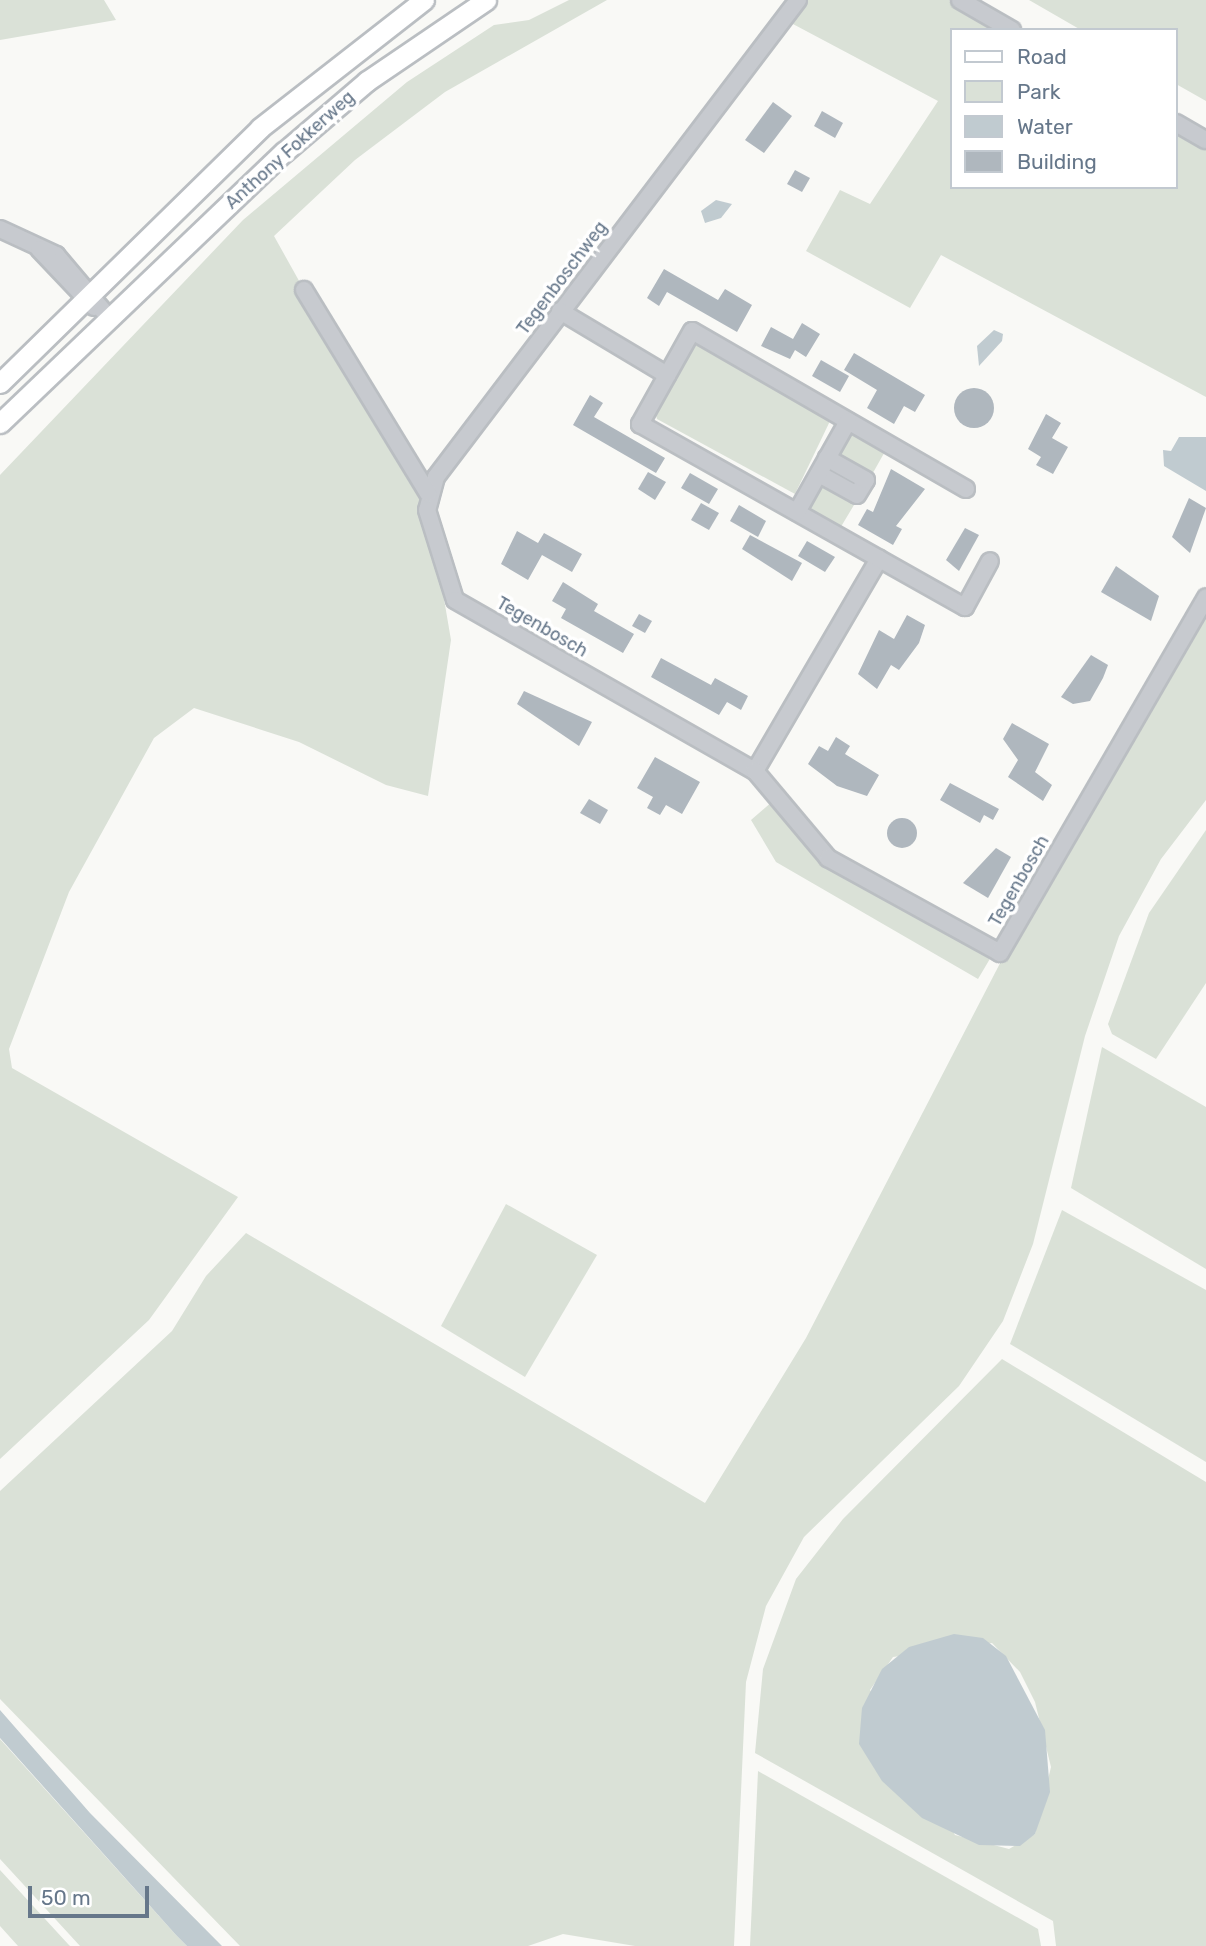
<!DOCTYPE html>
<html>
<head>
<meta charset="utf-8">
<style>
  body { margin:0 }
  #map { position:relative; width:1206px; height:1946px; overflow:hidden; background:#f9f9f6; font-family:Rubik,sans-serif }
  div>[style] { position:absolute }
  .green>* { inset:0; background:#dae1d7 }
  .water>* { inset:0; background:#c0cbd0 }
  .building>* { inset:0; background:#afb7be }
  .round { border-radius:50% }
  .roads { filter:drop-shadow(2px 0 #babec2) drop-shadow(-2px 0 #babec2) drop-shadow(0 2px #babec2) drop-shadow(0 -2px #babec2) }
  .minor>* { height:16px; margin:-8px; padding:0 8px; transform-origin:8px; border-radius:8px; background:#c7cacf }
  .major>* { height:19px; margin:-9.5px; padding:0 9.5px; transform-origin:9.5px; border-radius:9.5px; background:#fff }
  span { translate:-50% -50%; white-space:nowrap; text-align:center; line-height:1.15; -webkit-text-stroke:7px #fff; paint-order:stroke }
  .street-label { font-size:18px; color:#66778a }
  .legend { position:absolute; left:950px; top:28px; width:228px; height:161px; box-sizing:border-box; background:#fff; border:2px solid #c2c9d0; margin:0; padding:9px 12px; list-style:none; font-size:21px; color:#66778a }
  .legend li { display:flex; align-items:center; gap:14px; height:35px }
  .legend b { width:35px; border:2px solid #c2c9d0 }
  .scale { position:absolute; left:28px; top:1886px; width:121px; height:32px; box-sizing:border-box; border:4px solid #66778a; border-top:0; padding-left:9px; font-size:21px; line-height:24px; white-space:nowrap; color:#66778a; -webkit-text-stroke:5px #fff; paint-order:stroke }
</style>
</head>
<body>
<div id="map">
  <div class="green">
    <i style="clip-path:polygon(0 0,104px 0,116px 20px,0 40px)"></i>
    <i style="clip-path:polygon(569px 0,607px 0,445px 92px,355px 160px,274px 236px,418px 494px,436px 552px,451px 640px,428px 796px,386px 785px,299px 742px,194px 708px,154px 738px,69px 892px,9px 1049px,12px 1068px,238px 1197px,149px 1320px,0 1459px,0 475px,243px 220px,407px 82px,494px 25px,529px 20px)"></i>
    <i style="clip-path:polygon(807px 0,949px 0,1001px 30px,952px 30px,952px 187px,1176px 187px,1176px 130px,1206px 147px,1206px 397px,941px 255px,910px 308px,806px 251px,840px 190px,870px 204px,938px 101px,791px 23px)"></i>
    <i style="clip-path:polygon(1029px 0,1206px 0,1206px 101px,1176px 84px,1176px 30px,1081px 30px)"></i>
    <i style="clip-path:polygon(700px 345px,830px 421px,795px 494px,657px 419px,655px 412px,693px 346px)"></i>
    <i style="clip-path:polygon(858px 433px,887px 448px,870px 478px,839px 461px,847px 436px)"></i>
    <i style="clip-path:polygon(826px 483px,857px 500px,839px 530px,813px 514px,810px 504px)"></i>
    <i style="clip-path:polygon(1206px 604px,1206px 800px,1161px 859px,1119px 936px,1085px 1036px,1033px 1244px,1003px 1321px,959px 1386px,804px 1537px,766px 1606px,746px 1682px,734px 1946px,635px 1946px,563px 1934px,528px 1946px,240px 1946px,0 1699px,0 1491px,172px 1331px,206px 1276px,246px 1233px,705px 1503px,806px 1338px,1010px 944px)"></i>
    <i style="clip-path:polygon(773px 801px,825px 863px,991px 957px,978px 979px,776px 862px,751px 820px)"></i>
    <i style="clip-path:polygon(1206px 830px,1206px 983px,1156px 1059px,1112px 1034px,1108px 1024px,1149px 913px)"></i>
    <i style="clip-path:polygon(1102px 1047px,1206px 1107px,1206px 1269px,1071px 1188px)"></i>
    <i style="clip-path:polygon(506px 1204px,597px 1255px,525px 1377px,441px 1326px)"></i>
    <i style="clip-path:polygon(1062px 1210px,1206px 1290px,1206px 1462px,1010px 1344px)"></i>
    <i style="clip-path:polygon(evenodd,1002px 1359px,1206px 1482px,1206px 1946px,1056px 1946px,1053px 1921px,755px 1753px,763px 1669px,796px 1579px,843px 1519px,1002px 1359px,992px 1643px,1020px 1672px,1035px 1702px,1051px 1767px,1035px 1834px,1009px 1849px,955px 1835px,870px 1690px,893px 1657px,992px 1643px)"></i>
    <i style="clip-path:polygon(0 1739px,176px 1935px,187px 1946px,80px 1946px,0 1859px)"></i>
    <i style="clip-path:polygon(758px 1771px,1038px 1929px,1041px 1946px,750px 1946px)"></i>
    <i style="clip-path:polygon(0 1870px,68px 1944px,70px 1946px,18px 1946px,0 1926px)"></i>
  </div>
  <div class="water">
    <i style="clip-path:polygon(716px 200px,732px 204px,721px 218px,705px 223px,701px 211px)"></i>
    <i style="clip-path:polygon(994px 330px,1003px 334px,1002px 341px,979px 366px,977px 346px)"></i>
    <i style="clip-path:polygon(1179px 437px,1206px 437px,1206px 491px,1164px 466px,1163px 450px,1171px 451px)"></i>
    <i style="clip-path:polygon(954px 1634px,983px 1638px,1006px 1656px,1045px 1730px,1050px 1792px,1035px 1834px,1020px 1846px,979px 1845px,922px 1818px,882px 1781px,859px 1744px,862px 1708px,882px 1669px,909px 1647px)"></i>
    <i style="clip-path:polygon(0 1710px,90px 1813px,222px 1946px,187px 1946px,176px 1935px,0 1738px)"></i>
  </div>
  <div class="building">
    <i style="clip-path:polygon(773px 102px,792px 116px,764px 153px,745px 140px)"></i>
    <i style="clip-path:polygon(822px 111px,843px 123px,835px 138px,814px 126px)"></i>
    <i style="clip-path:polygon(795px 170px,810px 178px,802px 192px,787px 184px)"></i>
    <i style="clip-path:polygon(664px 269px,718px 300px,725px 289px,752px 305px,737px 332px,667px 292px,659px 306px,647px 298px)"></i>
    <i style="clip-path:polygon(802px 323px,820px 334px,806px 357px,795px 350px,790px 359px,761px 346px,771px 327px,793px 339px)"></i>
    <i style="clip-path:polygon(854px 353px,925px 395px,915px 412px,904px 406px,894px 424px,867px 408px,877px 390px,844px 370px)"></i>
    <i style="clip-path:polygon(821px 360px,849px 376px,840px 392px,812px 376px)"></i>
    <i class="round" style="left:954px;top:388px;width:40px;height:40px"></i>
    <i style="clip-path:polygon(590px 395px,603px 403px,594px 417px,665px 458px,656px 473px,573px 425px)"></i>
    <i style="clip-path:polygon(1046px 414px,1061px 423px,1052px 438px,1068px 447px,1053px 474px,1036px 465px,1041px 457px,1028px 449px)"></i>
    <i style="clip-path:polygon(891px 469px,925px 489px,896px 526px,902px 529px,893px 545px,858px 525px,867px 509px,873px 512px)"></i>
    <i style="clip-path:polygon(648px 472px,666px 482px,655px 500px,638px 489px)"></i>
    <i style="clip-path:polygon(690px 473px,718px 489px,709px 504px,681px 488px)"></i>
    <i style="clip-path:polygon(1189px 498px,1206px 508px,1190px 553px,1172px 537px)"></i>
    <i style="clip-path:polygon(701px 503px,719px 513px,709px 530px,691px 520px)"></i>
    <i style="clip-path:polygon(739px 505px,766px 521px,758px 537px,730px 521px)"></i>
    <i style="clip-path:polygon(965px 528px,979px 535px,959px 571px,946px 560px)"></i>
    <i style="clip-path:polygon(517px 531px,538px 543px,544px 533px,582px 554px,572px 572px,542px 555px,528px 580px,501px 564px)"></i>
    <i style="clip-path:polygon(750px 535px,802px 563px,792px 581px,742px 549px)"></i>
    <i style="clip-path:polygon(807px 541px,835px 557px,825px 572px,798px 556px)"></i>
    <i style="clip-path:polygon(1116px 566px,1159px 596px,1151px 621px,1101px 592px)"></i>
    <i style="clip-path:polygon(563px 582px,598px 604px,594px 611px,634px 634px,623px 653px,561px 618px,566px 609px,552px 601px)"></i>
    <i style="clip-path:polygon(639px 614px,652px 621px,645px 633px,632px 626px)"></i>
    <i style="clip-path:polygon(907px 615px,925px 625px,919px 643px,899px 670px,891px 665px,877px 689px,858px 674px,879px 630px,894px 639px)"></i>
    <i style="clip-path:polygon(1091px 655px,1108px 665px,1103px 678px,1090px 701px,1073px 704px,1061px 697px)"></i>
    <i style="clip-path:polygon(661px 658px,711px 685px,715px 678px,748px 696px,741px 710px,727px 702px,719px 715px,651px 677px)"></i>
    <i style="clip-path:polygon(524px 691px,592px 722px,579px 746px,517px 704px)"></i>
    <i style="clip-path:polygon(1012px 723px,1049px 744px,1035px 772px,1052px 785px,1043px 801px,1008px 777px,1018px 760px,1003px 739px)"></i>
    <i style="clip-path:polygon(836px 737px,850px 746px,845px 754px,879px 775px,867px 796px,837px 786px,808px 764px,819px 746px,828px 751px)"></i>
    <i style="clip-path:polygon(655px 757px,700px 782px,682px 814px,666px 805px,660px 815px,647px 808px,653px 797px,637px 788px)"></i>
    <i style="clip-path:polygon(950px 783px,999px 809px,993px 820px,984px 815px,980px 823px,940px 800px)"></i>
    <i style="clip-path:polygon(589px 799px,608px 810px,600px 824px,580px 813px)"></i>
    <i class="round" style="left:887px;top:818px;width:30px;height:30px"></i>
    <i style="clip-path:polygon(996px 848px,1011px 857px,988px 898px,963px 883px)"></i>
  </div>
  <div class="roads">
    <div class="minor">
      <i style="left:798px;top:0;width:599px;rotate:127.2deg"></i>
      <i style="left:436px;top:477px;width:34px;rotate:105deg"></i>
      <i style="left:427px;top:510px;width:94px;rotate:72.7deg"></i>
      <i style="left:455px;top:600px;width:345px;rotate:29.7deg"></i>
      <i style="left:755px;top:771px;width:246px;rotate:-59.7deg"></i>
      <i style="left:960px;top:0;width:60px;rotate:30deg"></i>
      <i style="left:1176px;top:123px;width:34px;rotate:30deg"></i>
      <i style="left:0;top:229px;width:62px;rotate:24.9deg"></i>
      <i style="left:56px;top:255px;width:84px;rotate:49.8deg"></i>
      <i style="left:39px;top:249px;width:80px;rotate:46.5deg"></i>
      <i style="left:304px;top:290px;width:238px;rotate:58.6deg"></i>
      <i style="left:560px;top:311px;width:125px;rotate:30.9deg"></i>
      <i style="left:819px;top:474px;width:43px;rotate:28.9deg"></i>
      <i style="left:857px;top:495px;width:17px;rotate:-59deg"></i>
      <i style="left:866px;top:480px;width:45px;rotate:-150.6deg"></i>
      <i style="left:966px;top:489px;width:316px;rotate:-150deg"></i>
      <i style="left:692px;top:331px;width:107px;rotate:119.2deg"></i>
      <i style="left:640px;top:424px;width:373px;rotate:29.4deg"></i>
      <i style="left:965px;top:607px;width:52px;rotate:-61.5deg"></i>
      <i style="left:797px;top:512px;width:104px;rotate:-60.7deg"></i>
      <i style="left:755px;top:771px;width:114px;rotate:50deg"></i>
      <i style="left:828px;top:858px;width:196px;rotate:28.9deg"></i>
      <i style="left:1000px;top:953px;width:411px;rotate:-59.9deg"></i>
    </div>
    <div class="major">
      <i style="left:0;top:383px;width:364px;rotate:-44.4deg"></i>
      <i style="left:260px;top:128px;width:208px;rotate:-38deg"></i>
      <i style="left:0;top:423px;width:393px;rotate:-43.7deg"></i>
      <i style="left:284px;top:152px;width:109px;rotate:-40.5deg"></i>
      <i style="left:367px;top:81px;width:144px;rotate:-34.2deg"></i>
    </div>
  </div>
  <div class="street-label">
    <span style="left:290px;top:150px;rotate:-42deg">Anthony Fokkerweg</span>
    <span style="left:562px;top:278px;rotate:-53deg">Tegenboschweg</span>
    <span style="left:542px;top:627px;rotate:30deg">Tegenbosch</span>
    <span style="left:1019px;top:881px;rotate:-60deg">Tegenbosch</span>
  </div>
  <ul class="legend">
  <li><b style="height:9px;background:#fff"></b>Road</li>
  <li><b style="height:19px;background:#dae1d7"></b>Park</li>
  <li><b style="height:19px;background:#c0cbd0"></b>Water</li>
  <li><b style="height:19px;background:#afb7be"></b>Building</li>
  </ul>
  <div class="scale">50 m</div>
</div>
</body>
</html>
